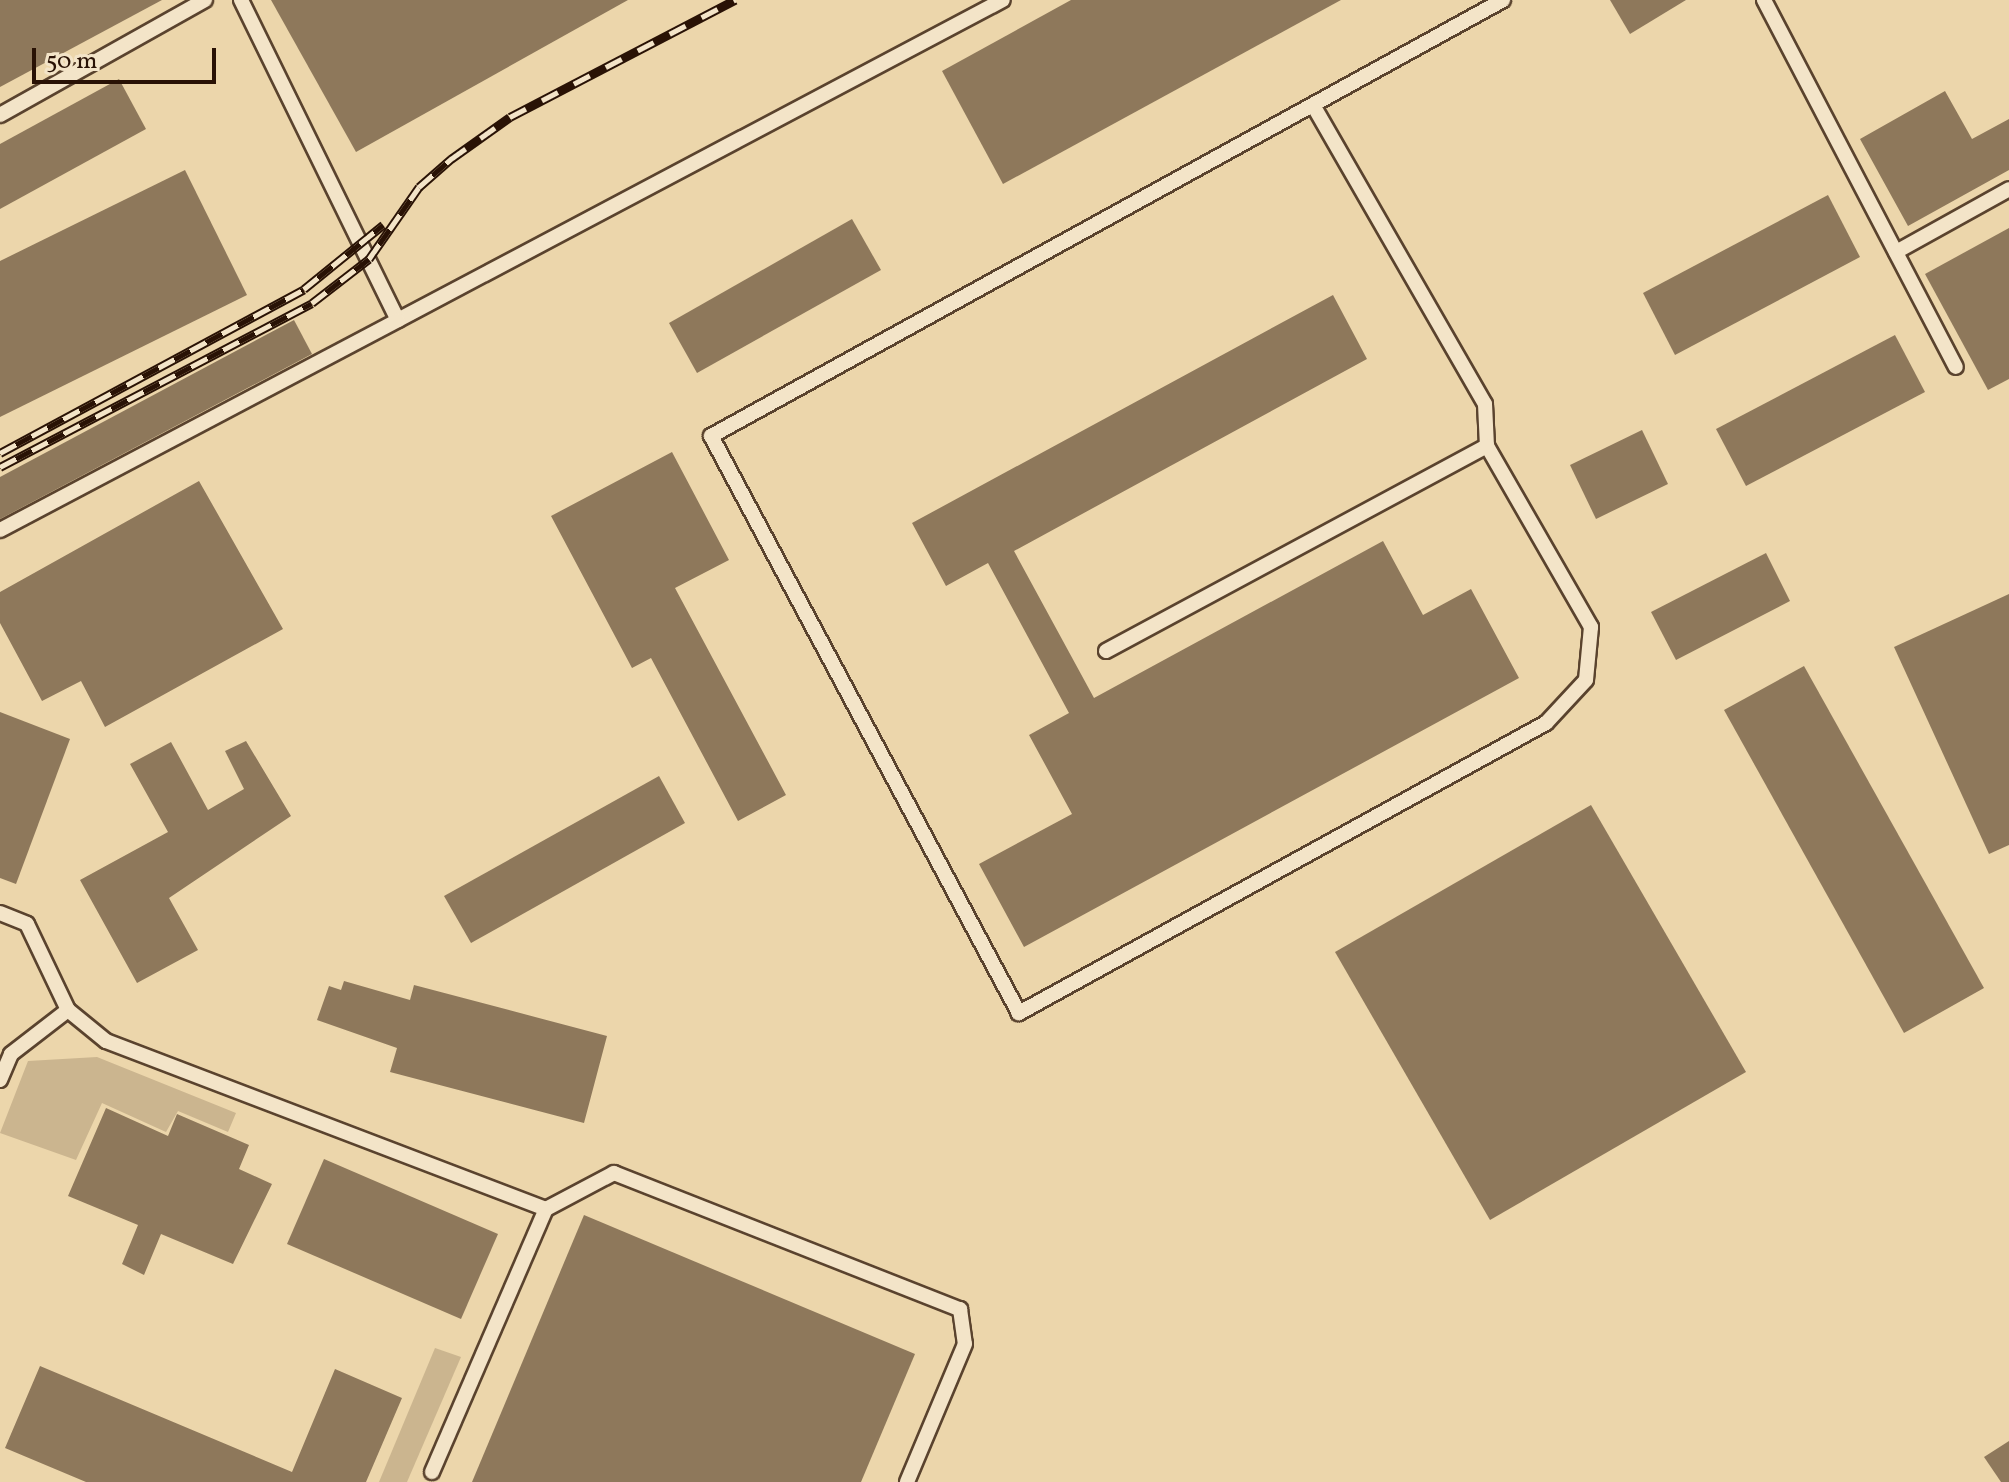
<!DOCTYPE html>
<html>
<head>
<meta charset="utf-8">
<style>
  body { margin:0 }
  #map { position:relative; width:2009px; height:1482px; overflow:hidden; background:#ecd6ab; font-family:Vollkorn,serif }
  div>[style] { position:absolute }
  .green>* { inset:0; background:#cbb58f }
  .building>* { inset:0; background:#8e785b }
  .roads { filter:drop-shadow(2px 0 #5a432e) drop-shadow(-2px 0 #5a432e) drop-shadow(0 2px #5a432e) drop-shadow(0 -2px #5a432e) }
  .lane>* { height:14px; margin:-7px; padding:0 7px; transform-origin:7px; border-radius:7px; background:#f3e4c8 }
  .rail>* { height:9px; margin-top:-4.5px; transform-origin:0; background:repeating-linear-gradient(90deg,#f3e4c8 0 18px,#291205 0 36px); box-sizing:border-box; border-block:2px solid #291205 }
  span { translate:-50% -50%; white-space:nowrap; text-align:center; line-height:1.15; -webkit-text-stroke:6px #f3e4c8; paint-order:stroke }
  .scale { position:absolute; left:32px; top:48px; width:184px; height:36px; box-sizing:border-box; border:4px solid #291205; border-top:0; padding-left:10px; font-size:24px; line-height:28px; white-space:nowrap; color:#291205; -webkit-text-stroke:6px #f3e4c8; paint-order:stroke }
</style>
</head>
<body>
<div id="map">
  <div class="green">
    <i style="clip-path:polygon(97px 1057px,236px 1113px,228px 1132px,178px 1111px,166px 1132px,102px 1103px,76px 1160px,0 1133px,28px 1061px)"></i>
    <i style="clip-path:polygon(435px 1348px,461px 1357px,407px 1482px,379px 1482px)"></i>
  </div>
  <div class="building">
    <i style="clip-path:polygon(0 0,162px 0,0 87px)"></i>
    <i style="clip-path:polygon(271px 0,628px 0,356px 152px)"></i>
    <i style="clip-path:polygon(1071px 0,1341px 0,1003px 184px,942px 71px)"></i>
    <i style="clip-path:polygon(1610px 0,1686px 0,1630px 34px)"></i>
    <i style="clip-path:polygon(119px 79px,146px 129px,0 209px,0 144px)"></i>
    <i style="clip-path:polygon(1945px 91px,1972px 139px,2009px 119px,2009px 170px,1908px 226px,1860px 139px)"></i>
    <i style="clip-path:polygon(185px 170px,247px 295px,0 417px,0 261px)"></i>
    <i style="clip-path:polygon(1828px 195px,1860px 257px,1675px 355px,1643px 293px)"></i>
    <i style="clip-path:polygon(852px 219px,881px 270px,697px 373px,669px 323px)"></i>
    <i style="clip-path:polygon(2009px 228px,2009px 379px,1988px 390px,1925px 274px)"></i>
    <i style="clip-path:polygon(1333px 295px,1367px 359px,1014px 551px,1094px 698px,1383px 541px,1423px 615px,1471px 589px,1519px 678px,1024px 947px,979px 864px,1072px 814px,1029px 735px,1069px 713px,988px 563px,946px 586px,912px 523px)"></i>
    <i style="clip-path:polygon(294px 320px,312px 354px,0 519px,0 477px)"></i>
    <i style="clip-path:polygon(1895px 335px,1925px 392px,1746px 486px,1716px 429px)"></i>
    <i style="clip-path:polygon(1642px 430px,1668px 484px,1596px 519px,1570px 465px)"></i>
    <i style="clip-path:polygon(672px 452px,729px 560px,675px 588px,786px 795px,738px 821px,651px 658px,632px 668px,551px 516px)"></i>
    <i style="clip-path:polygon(199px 481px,283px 629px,105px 727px,81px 681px,42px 701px,0 623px,0 592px)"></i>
    <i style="clip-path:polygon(1766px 553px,1790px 601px,1676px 660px,1651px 612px)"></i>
    <i style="clip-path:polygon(2009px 594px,2009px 845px,1989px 854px,1894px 647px)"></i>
    <i style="clip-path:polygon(1804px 666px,1984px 988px,1904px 1033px,1724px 710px)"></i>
    <i style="clip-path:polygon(0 712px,70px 739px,16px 884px,0 878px)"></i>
    <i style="clip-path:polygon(246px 741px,291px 816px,169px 898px,198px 950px,137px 983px,80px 880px,168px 832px,130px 764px,171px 742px,208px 810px,244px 789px,225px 751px)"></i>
    <i style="clip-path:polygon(659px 776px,685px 823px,471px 943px,444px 896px)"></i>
    <i style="clip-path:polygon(1591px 805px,1746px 1072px,1490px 1220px,1335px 952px)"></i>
    <i style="clip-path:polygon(344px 981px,410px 1000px,414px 985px,607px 1036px,584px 1123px,390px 1072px,397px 1048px,317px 1020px,329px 986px,341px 990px)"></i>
    <i style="clip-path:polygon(106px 1108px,168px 1136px,177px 1114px,249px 1145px,239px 1169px,272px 1184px,233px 1264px,161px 1234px,144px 1275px,122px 1264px,138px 1225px,68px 1196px)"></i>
    <i style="clip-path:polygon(324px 1159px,498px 1234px,461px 1319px,287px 1244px)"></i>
    <i style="clip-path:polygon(584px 1215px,915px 1354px,861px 1482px,472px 1482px)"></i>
    <i style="clip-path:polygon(40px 1366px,292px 1472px,335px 1369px,402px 1398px,366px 1482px,86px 1482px,5px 1448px)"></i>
    <i style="clip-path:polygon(2009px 1441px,2009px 1482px,2001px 1482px,1984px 1457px)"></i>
  </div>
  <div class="roads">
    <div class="lane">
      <i style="left:241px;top:0;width:356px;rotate:63.9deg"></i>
      <i style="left:398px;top:320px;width:684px;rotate:-27.88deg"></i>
      <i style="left:1764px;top:0;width:414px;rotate:62.4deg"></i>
      <i style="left:1313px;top:105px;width:345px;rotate:60.1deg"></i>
      <i style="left:1485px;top:404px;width:42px;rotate:87.3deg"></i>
      <i style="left:0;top:115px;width:235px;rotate:-29.3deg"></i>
      <i style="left:1896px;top:252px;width:129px;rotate:-29.1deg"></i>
      <i style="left:0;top:530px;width:450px;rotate:-27.8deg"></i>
      <i style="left:1106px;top:651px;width:433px;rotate:-28.3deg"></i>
      <i style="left:1487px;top:446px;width:209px;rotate:60.1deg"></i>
      <i style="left:1591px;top:627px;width:53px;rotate:95.4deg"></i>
      <i style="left:1586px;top:680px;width:59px;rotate:132.9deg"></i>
      <i style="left:1546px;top:723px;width:602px;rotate:151.18deg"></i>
      <i style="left:1019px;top:1013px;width:654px;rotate:-118.09deg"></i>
      <i style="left:711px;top:436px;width:904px;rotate:-28.83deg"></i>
      <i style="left:0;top:913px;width:29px;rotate:22deg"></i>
      <i style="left:27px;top:924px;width:95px;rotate:64.5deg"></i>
      <i style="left:68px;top:1010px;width:49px;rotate:39.2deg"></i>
      <i style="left:106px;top:1041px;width:471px;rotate:20.9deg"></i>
      <i style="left:546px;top:1209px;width:77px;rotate:-27.9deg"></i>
      <i style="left:614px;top:1173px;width:372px;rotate:21.5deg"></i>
      <i style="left:960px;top:1309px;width:35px;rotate:82deg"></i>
      <i style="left:965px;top:1344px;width:150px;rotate:112.8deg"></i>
      <i style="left:0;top:1080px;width:28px;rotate:-67deg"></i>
      <i style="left:11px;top:1054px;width:72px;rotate:-37.7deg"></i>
      <i style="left:432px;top:1472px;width:287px;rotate:-66.6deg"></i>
    </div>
  </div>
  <div class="rail">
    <i style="left:0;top:453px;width:345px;rotate:-28.3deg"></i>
    <i style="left:304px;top:289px;width:102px;rotate:-39deg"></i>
    <i style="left:0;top:467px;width:352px;rotate:-27.7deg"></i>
    <i style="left:312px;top:303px;width:72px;rotate:-37.7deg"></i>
    <i style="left:369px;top:259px;width:88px;rotate:-55.2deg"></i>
    <i style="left:419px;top:187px;width:43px;rotate:-41.2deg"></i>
    <i style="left:451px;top:159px;width:72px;rotate:-35.4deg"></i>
    <i style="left:510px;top:117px;width:254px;rotate:-27.5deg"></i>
  </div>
  <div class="scale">50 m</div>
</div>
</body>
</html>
